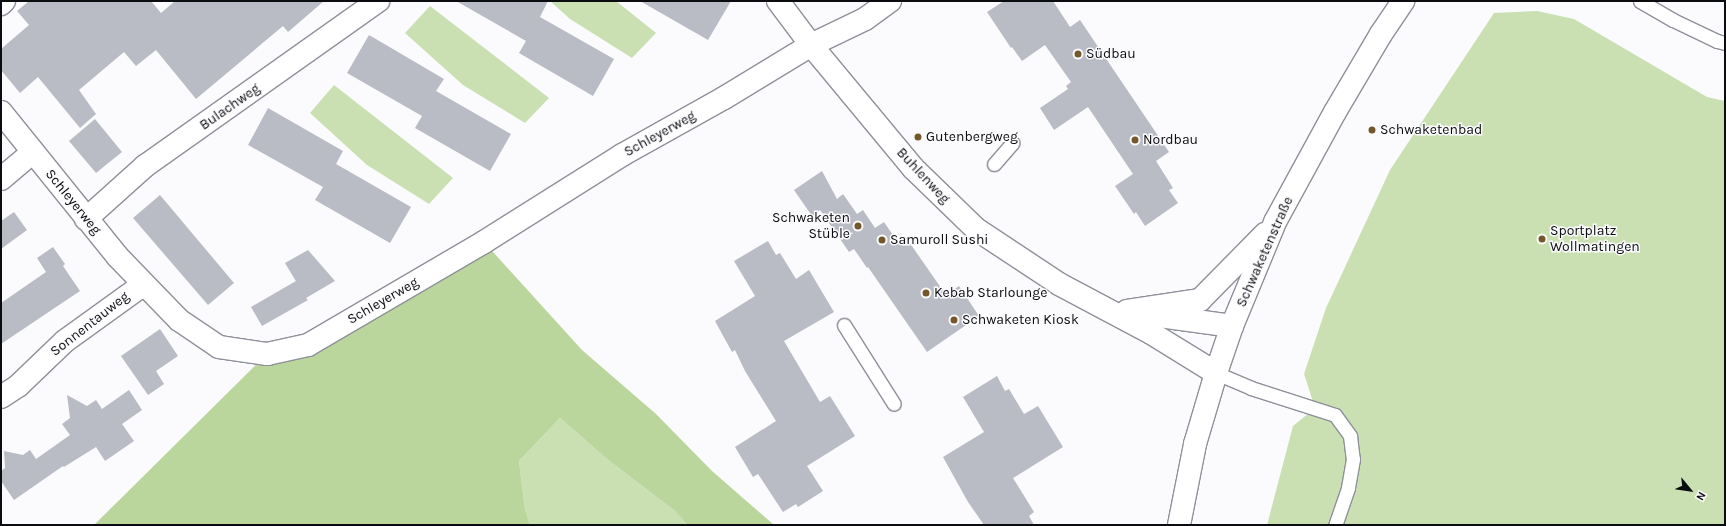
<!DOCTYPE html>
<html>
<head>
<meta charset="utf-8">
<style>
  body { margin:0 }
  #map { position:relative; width:1726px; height:526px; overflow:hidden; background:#fbfbfd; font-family:Karla,sans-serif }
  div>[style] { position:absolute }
  .green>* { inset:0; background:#cae0b2 }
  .forest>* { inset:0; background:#bbd69d }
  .building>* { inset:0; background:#b9bbc5 }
  .roads { filter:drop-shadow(1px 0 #8e909a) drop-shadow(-1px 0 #8e909a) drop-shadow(0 1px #8e909a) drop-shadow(0 -1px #8e909a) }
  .service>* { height:13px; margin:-6.5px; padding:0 6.5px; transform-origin:6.5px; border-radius:6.5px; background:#fff }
  .minor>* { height:22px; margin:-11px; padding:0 11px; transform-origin:11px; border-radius:11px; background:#fff }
  .dots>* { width:11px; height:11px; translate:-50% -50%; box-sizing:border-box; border:2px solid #fbfbfd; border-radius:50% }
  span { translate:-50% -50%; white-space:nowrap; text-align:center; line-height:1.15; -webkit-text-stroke:3px #fbfbfd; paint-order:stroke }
  .poi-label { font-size:14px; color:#0b0c0f }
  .left { translate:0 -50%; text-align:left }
  .right { translate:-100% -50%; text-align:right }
  .street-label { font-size:14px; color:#0b0c0f }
  .frame { position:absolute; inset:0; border:2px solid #0b0c0f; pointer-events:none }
  .north { position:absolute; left:1670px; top:470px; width:40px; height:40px; -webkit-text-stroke:3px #fbfbfd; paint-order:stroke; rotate:119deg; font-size:11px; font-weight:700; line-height:16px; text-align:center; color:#0b0c0f }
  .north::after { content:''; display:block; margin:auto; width:14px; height:18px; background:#0b0c0f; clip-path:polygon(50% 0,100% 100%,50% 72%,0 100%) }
</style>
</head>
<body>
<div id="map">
  <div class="green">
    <i style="clip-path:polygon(550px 1px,616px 1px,656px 33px,632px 58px,570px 19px)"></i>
    <i style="clip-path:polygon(430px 6px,549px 98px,525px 123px,463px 85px,405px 33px)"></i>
    <i style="clip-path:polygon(1537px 11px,1574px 19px,1707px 97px,1725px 101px,1725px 525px,1267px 525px,1293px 426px,1315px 408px,1304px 374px,1326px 308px,1390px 170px,1494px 13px)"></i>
    <i style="clip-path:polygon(334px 85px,453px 178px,429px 204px,367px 165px,310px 113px)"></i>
    <i style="clip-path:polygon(560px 418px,608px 460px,675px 511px,687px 525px,530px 525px,525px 509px,519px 461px)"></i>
  </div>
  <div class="forest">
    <i style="clip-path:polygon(484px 242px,582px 350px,656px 414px,712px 471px,774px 525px,687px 525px,675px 511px,608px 460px,560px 418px,519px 461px,525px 509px,530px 525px,94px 525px,267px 354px)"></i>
  </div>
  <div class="building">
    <i style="clip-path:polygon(29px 1px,151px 1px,161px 13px,175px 1px,324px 1px,288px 32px,283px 26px,196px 99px,156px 50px,136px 66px,124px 52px,79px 90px,96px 114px,80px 128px,38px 77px,20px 93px,1px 70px,1px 49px,29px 25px,17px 11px)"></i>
    <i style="clip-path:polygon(456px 1px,548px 1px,540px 17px,614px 59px,593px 96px,519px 53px,526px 41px)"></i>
    <i style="clip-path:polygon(640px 1px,731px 1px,708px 40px)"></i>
    <i style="clip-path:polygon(1004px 1px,1053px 1px,1070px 27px,1080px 20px,1169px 152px,1156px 161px,1173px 188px,1169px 190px,1178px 203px,1145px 226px,1136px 212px,1134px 214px,1115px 186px,1133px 174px,1088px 107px,1054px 130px,1040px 108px,1068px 89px,1066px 86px,1071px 82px,1045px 45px,1022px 61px,1012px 47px,1011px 48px,987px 12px)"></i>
    <i style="clip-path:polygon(369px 35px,444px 79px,436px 91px,511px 134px,490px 171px,415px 128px,422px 116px,347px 73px)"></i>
    <i style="clip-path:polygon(268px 108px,343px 151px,336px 164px,411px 207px,390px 243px,315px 200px,323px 187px,248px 145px)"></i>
    <i style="clip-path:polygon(95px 119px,122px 152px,96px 173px,69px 141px)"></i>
    <i style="clip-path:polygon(822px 171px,837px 199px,843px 194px,857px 214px,863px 210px,875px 228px,884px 222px,899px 244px,907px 239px,946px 295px,959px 286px,979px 316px,927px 352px,868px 267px,867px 268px,854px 249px,849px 252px,820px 210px,812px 216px,794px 190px)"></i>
    <i style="clip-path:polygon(160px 195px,234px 283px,208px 305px,133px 218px)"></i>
    <i style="clip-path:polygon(14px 212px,27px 230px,1px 249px,1px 221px)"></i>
    <i style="clip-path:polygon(768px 241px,776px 255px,780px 253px,796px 279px,809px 270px,834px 312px,784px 341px,820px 402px,830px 396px,855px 436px,807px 466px,823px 491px,798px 507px,796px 504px,783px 512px,758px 474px,753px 477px,735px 447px,776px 421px,745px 371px,735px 350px,732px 352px,715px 321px,755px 296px,734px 261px)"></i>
    <i style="clip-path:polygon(53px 247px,65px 264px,63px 266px,80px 291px,1px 344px,1px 303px,46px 272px,37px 258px)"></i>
    <i style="clip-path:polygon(308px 250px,335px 281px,306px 298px,308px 300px,262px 326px,251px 307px,296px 281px,300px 288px,285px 263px)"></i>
    <i style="clip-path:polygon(160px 329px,178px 356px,156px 371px,164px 384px,148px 395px,121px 356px)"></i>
    <i style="clip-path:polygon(997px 376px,1005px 391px,1009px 389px,1024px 414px,1038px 406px,1063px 447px,1013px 478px,1034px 512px,1029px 516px,1034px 525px,984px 525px,968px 502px,943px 457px,984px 432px,963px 397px)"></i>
    <i style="clip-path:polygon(129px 390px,142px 410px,122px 424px,134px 441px,105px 461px,96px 447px,64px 467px,63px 466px,14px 500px,1px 481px,1px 471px,5px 468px,4px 451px,23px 455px,30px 450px,36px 459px,70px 435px,62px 424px,70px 418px,67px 395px,87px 406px,96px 400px,102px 409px)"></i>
  </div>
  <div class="roads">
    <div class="service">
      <i style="left:1640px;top:1px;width:38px;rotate:30deg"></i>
      <i style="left:1673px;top:20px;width:49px;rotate:25.5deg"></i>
      <i style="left:1717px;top:41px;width:8px;rotate:14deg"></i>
      <i style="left:994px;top:164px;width:28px;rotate:-49deg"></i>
      <i style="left:844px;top:325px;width:93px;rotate:57.7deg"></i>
      <i style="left:1216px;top:373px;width:38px;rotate:23deg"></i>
      <i style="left:1251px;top:388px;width:88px;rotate:17.8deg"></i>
      <i style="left:1335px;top:415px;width:26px;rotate:54deg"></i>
      <i style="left:1350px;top:436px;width:23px;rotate:83deg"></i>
      <i style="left:1353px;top:459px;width:29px;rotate:100deg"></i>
      <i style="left:1348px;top:488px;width:39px;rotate:109deg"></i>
    </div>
    <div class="minor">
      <i style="left:778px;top:1px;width:55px;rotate:53.1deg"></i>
      <i style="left:811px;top:45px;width:160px;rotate:50.3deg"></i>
      <i style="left:913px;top:168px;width:88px;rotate:44.1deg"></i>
      <i style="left:976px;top:229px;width:100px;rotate:33.5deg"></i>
      <i style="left:1059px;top:284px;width:104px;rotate:28deg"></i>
      <i style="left:1151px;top:333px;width:76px;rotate:31.6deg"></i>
      <i style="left:1px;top:4px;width:4px;rotate:-45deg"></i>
      <i style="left:1px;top:112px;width:185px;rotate:51.1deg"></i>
      <i style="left:117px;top:256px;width:89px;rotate:45.9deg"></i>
      <i style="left:179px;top:320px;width:48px;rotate:34deg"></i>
      <i style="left:219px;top:347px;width:49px;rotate:8.3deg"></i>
      <i style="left:267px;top:354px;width:42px;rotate:-12.4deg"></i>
      <i style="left:308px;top:345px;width:204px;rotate:-30.3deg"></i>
      <i style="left:484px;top:242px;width:163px;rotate:-32.2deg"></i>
      <i style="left:622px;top:155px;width:117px;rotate:-29.2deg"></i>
      <i style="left:724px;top:98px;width:102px;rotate:-31.3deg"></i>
      <i style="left:811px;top:45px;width:60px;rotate:-25.7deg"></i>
      <i style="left:865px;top:19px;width:31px;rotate:-36deg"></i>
      <i style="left:1px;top:179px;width:42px;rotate:-40.2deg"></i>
      <i style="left:86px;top:219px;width:79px;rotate:-41.9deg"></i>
      <i style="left:145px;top:166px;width:286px;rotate:-35.3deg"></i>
      <i style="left:1127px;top:311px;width:74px;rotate:-8.6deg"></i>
      <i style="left:1200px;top:300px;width:93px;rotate:-45.4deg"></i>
      <i style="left:1152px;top:315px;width:81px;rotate:7.8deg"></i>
      <i style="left:1px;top:397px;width:20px;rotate:-33deg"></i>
      <i style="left:18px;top:386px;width:65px;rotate:-43.8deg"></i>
      <i style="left:65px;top:341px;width:97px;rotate:-35.8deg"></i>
      <i style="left:1179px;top:525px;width:83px;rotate:-78.8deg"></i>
      <i style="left:1195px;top:444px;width:74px;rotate:-73.5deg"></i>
      <i style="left:1216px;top:373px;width:50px;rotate:-71.2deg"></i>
      <i style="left:1232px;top:326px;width:113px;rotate:-67.5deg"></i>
      <i style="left:1275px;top:222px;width:125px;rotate:-61.4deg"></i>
      <i style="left:1335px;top:112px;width:91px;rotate:-59.5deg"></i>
      <i style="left:1381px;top:34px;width:40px;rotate:-56deg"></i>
    </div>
  </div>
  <div class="dots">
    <i style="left:1078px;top:54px;background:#74572b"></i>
    <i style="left:1372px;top:130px;background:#74572b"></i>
    <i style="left:918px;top:137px;background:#74572b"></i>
    <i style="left:1135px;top:140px;background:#74572b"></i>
    <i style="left:858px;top:226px;background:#74572b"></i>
    <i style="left:1542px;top:239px;background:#74572b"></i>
    <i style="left:882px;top:240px;background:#74572b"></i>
    <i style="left:926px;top:293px;background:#74572b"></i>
    <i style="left:954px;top:320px;background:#74572b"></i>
  </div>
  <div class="poi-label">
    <span class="left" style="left:1086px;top:54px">Südbau</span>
    <span class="left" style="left:1380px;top:130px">Schwaketenbad</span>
    <span class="left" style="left:926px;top:137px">Gutenbergweg</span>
    <span class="left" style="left:1143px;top:140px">Nordbau</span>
    <span class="right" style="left:850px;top:226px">Schwaketen<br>Stüble</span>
    <span class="left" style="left:1550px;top:239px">Sportplatz<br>Wollmatingen</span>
    <span class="left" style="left:890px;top:240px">Samuroll Sushi</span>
    <span class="left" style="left:934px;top:293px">Kebab Starlounge</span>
    <span class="left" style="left:962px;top:320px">Schwaketen Kiosk</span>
  </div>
  <div class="street-label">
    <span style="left:230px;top:107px;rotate:-35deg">Bulachweg</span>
    <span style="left:660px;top:134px;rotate:-29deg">Schleyerweg</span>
    <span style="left:923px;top:176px;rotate:47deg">Buhlenweg</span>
    <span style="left:73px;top:202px;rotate:51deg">Schleyerweg</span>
    <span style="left:1265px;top:252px;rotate:-66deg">Schwaketenstraße</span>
    <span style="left:383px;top:301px;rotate:-30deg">Schleyerweg</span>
    <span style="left:90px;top:324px;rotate:-38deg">Sonnentauweg</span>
  </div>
  <div class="frame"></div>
  <div class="north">N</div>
</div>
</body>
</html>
